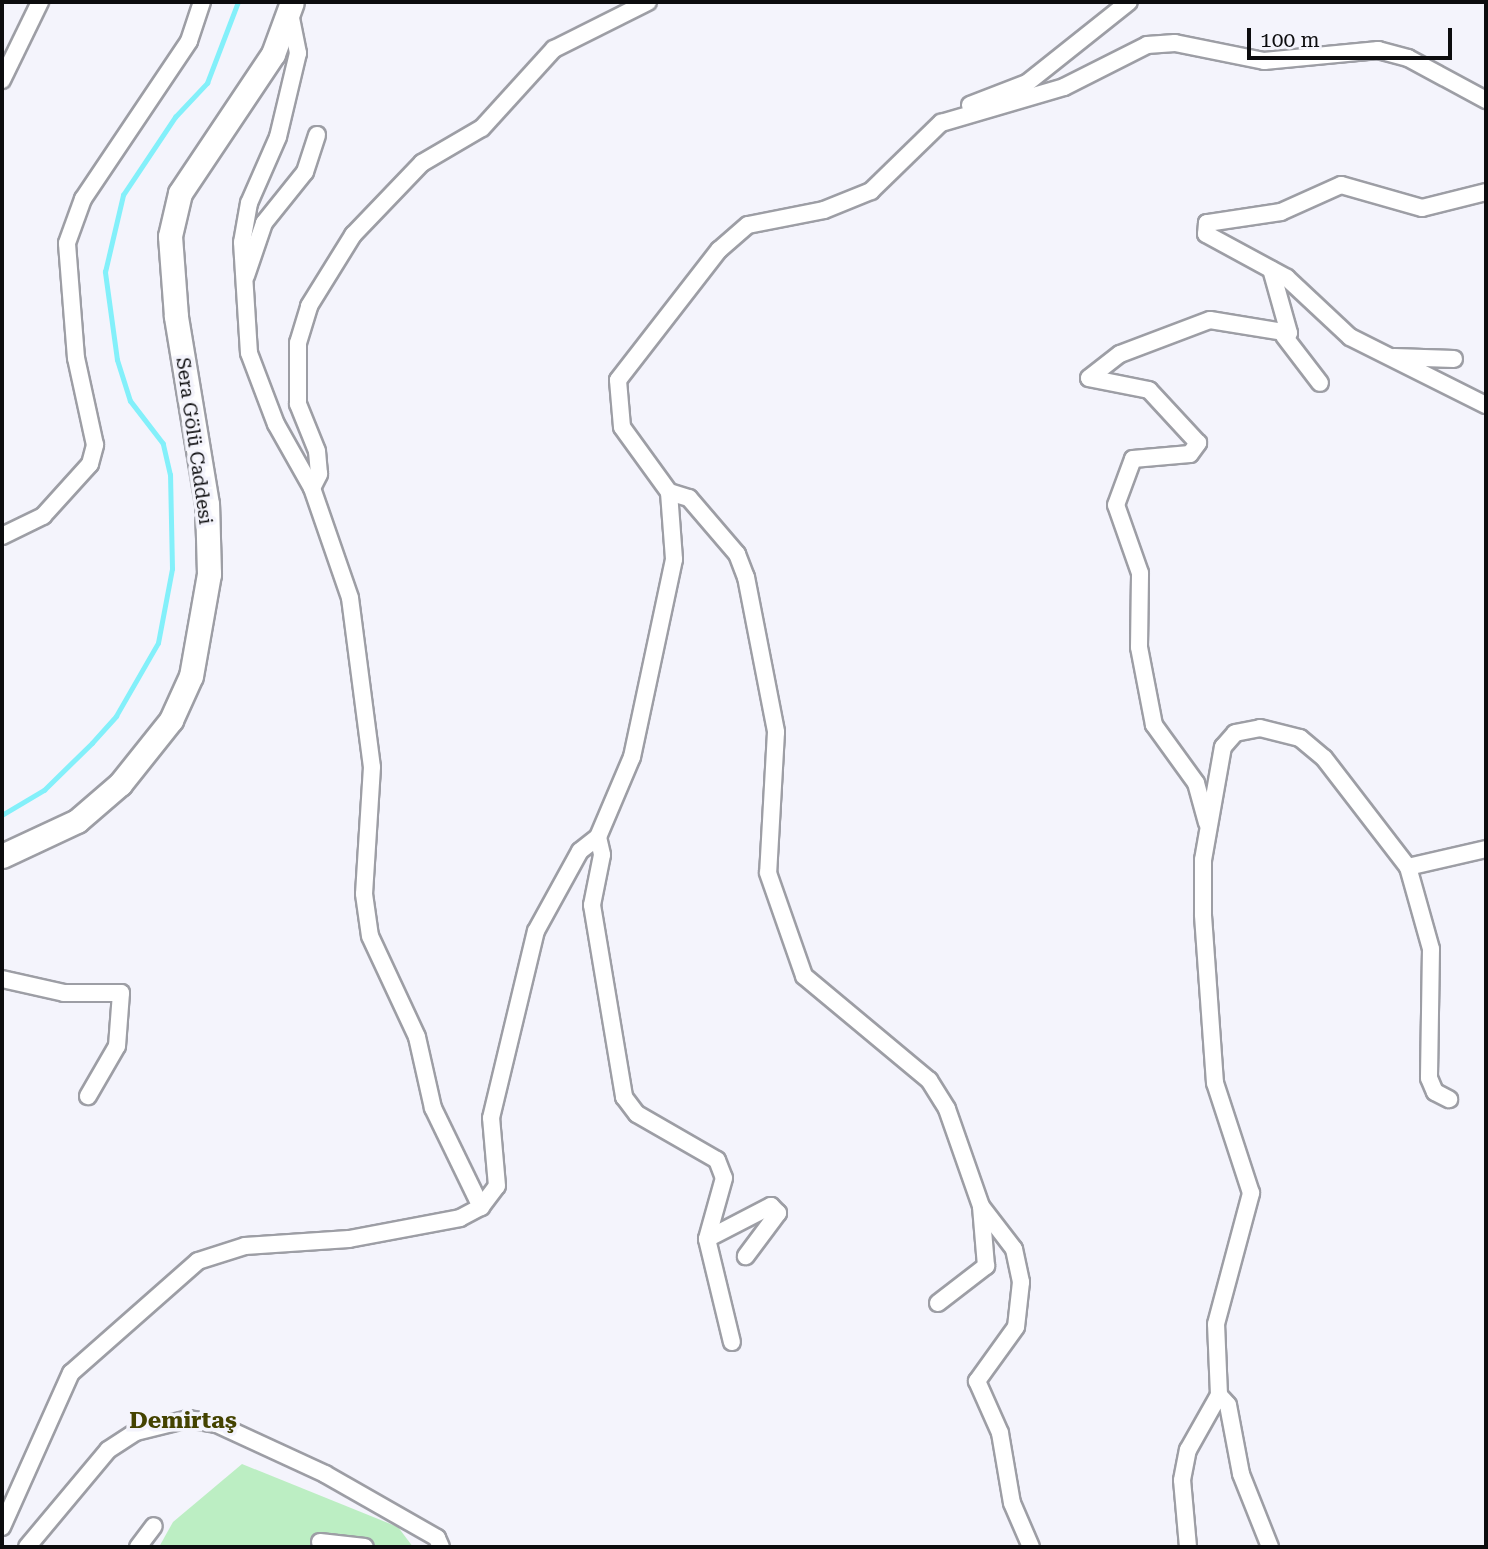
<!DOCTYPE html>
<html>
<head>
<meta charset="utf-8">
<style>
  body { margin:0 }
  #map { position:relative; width:1488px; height:1549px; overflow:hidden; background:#f4f4fc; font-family:"Roboto Serif",serif }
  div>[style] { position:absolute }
  .green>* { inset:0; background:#bceec3 }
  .stream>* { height:4.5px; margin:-2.25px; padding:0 2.25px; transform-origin:2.25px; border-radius:2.25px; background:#83f0fa }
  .roads { filter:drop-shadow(2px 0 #9d9ea5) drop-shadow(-2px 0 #9d9ea5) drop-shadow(0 2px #9d9ea5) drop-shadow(0 -2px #9d9ea5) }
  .street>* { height:16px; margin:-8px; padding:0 8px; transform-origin:8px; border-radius:8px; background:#fff }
  .secondary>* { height:23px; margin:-11.5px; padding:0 11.5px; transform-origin:11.5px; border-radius:11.5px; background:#fff }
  span { translate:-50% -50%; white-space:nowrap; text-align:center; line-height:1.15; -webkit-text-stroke:7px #f4f4fc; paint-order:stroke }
  .street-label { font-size:19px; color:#0c0c0e }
  .quarter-label { font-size:23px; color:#444300; font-weight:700 }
  .frame { position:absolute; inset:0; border:4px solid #0c0c0e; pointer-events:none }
  .scale { position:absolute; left:1247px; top:28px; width:205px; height:32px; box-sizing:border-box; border:4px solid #0c0c0e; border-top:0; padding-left:9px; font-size:21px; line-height:24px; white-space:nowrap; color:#0c0c0e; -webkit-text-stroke:5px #f4f4fc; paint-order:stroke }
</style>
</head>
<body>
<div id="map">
  <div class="green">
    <i style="clip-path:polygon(242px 1464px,398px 1527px,413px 1547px,159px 1547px,173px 1522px)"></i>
  </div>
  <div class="stream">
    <i style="left:2px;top:815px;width:49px;rotate:-30.8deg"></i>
    <i style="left:44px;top:790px;width:67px;rotate:-44.4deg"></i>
    <i style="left:92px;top:743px;width:36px;rotate:-48deg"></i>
    <i style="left:116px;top:716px;width:84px;rotate:-60.1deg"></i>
    <i style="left:158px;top:643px;width:75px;rotate:-79.3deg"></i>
    <i style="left:172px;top:569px;width:94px;rotate:-91.2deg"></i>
    <i style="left:170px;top:475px;width:32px;rotate:-103deg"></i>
    <i style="left:163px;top:444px;width:54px;rotate:-127.5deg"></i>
    <i style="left:130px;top:401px;width:43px;rotate:-107.6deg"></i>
    <i style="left:117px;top:360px;width:89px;rotate:-97.8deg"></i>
    <i style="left:105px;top:272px;width:79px;rotate:-76.8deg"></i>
    <i style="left:123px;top:195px;width:94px;rotate:-56.3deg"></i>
    <i style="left:175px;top:117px;width:47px;rotate:-46.7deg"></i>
    <i style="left:207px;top:83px;width:87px;rotate:-69.1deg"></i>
  </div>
  <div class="roads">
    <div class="street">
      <i style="left:290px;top:13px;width:41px;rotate:78.7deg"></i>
      <i style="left:298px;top:53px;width:86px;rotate:103.4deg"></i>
      <i style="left:278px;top:137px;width:72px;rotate:113.7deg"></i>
      <i style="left:249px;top:203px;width:40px;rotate:100deg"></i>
      <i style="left:242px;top:242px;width:111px;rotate:86.4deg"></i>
      <i style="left:249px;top:353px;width:76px;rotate:69.2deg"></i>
      <i style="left:276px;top:424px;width:73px;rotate:60.6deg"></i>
      <i style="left:312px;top:488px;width:116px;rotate:70.9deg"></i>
      <i style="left:350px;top:598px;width:170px;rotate:82.6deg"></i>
      <i style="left:372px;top:767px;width:127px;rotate:93.6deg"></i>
      <i style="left:364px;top:894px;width:42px;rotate:81.9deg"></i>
      <i style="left:370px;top:936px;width:111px;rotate:65deg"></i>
      <i style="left:417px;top:1037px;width:73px;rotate:77.3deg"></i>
      <i style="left:433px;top:1108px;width:110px;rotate:64.1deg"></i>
      <i style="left:2px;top:80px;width:87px;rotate:-64deg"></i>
      <i style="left:970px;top:105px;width:61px;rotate:-21.1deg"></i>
      <i style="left:1027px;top:83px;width:130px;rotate:-38.5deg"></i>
      <i style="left:1486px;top:192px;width:66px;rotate:166deg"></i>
      <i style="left:1422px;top:208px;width:84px;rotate:-164.1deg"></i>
      <i style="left:1341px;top:185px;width:66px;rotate:155.8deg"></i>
      <i style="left:1281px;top:212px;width:75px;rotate:171.5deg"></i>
      <i style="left:1207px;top:223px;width:11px;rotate:95deg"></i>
      <i style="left:1206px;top:234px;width:92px;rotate:28.5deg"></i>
      <i style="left:1287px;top:278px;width:86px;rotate:43.1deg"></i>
      <i style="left:1350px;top:337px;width:152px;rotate:26.6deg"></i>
      <i style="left:246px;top:276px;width:56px;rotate:-71.2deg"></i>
      <i style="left:264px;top:223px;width:65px;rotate:-51.2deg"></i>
      <i style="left:305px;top:172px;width:39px;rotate:-72deg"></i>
      <i style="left:1284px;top:336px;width:59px;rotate:52.5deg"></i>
      <i style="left:1394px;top:357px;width:60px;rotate:1.9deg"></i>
      <i style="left:312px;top:488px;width:16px;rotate:-63deg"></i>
      <i style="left:319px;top:474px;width:23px;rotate:-95deg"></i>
      <i style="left:317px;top:451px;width:51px;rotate:-112deg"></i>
      <i style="left:298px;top:404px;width:61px;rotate:-90deg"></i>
      <i style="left:298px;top:343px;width:39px;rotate:-73deg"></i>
      <i style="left:309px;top:306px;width:84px;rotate:-58.2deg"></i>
      <i style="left:353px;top:235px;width:100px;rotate:-46.2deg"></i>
      <i style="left:422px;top:163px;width:69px;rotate:-30.3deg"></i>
      <i style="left:482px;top:128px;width:107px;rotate:-47.7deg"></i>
      <i style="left:554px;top:49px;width:105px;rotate:-26.6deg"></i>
      <i style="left:669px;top:492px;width:21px;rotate:17deg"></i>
      <i style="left:689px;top:498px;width:74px;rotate:49.4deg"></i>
      <i style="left:737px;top:554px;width:25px;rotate:69deg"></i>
      <i style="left:746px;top:577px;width:158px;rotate:79deg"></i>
      <i style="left:776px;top:732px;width:141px;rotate:93.2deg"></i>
      <i style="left:768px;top:873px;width:109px;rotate:70.7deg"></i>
      <i style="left:804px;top:976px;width:163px;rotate:39.8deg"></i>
      <i style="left:929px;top:1080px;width:34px;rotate:58deg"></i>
      <i style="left:947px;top:1109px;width:103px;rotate:70.7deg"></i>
      <i style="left:981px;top:1206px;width:54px;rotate:52.5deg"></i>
      <i style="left:1014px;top:1249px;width:34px;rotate:78deg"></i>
      <i style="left:1021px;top:1282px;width:45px;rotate:96.3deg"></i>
      <i style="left:1016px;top:1327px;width:67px;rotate:125.8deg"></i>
      <i style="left:977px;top:1381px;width:57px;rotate:66.1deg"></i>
      <i style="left:1000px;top:1433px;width:71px;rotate:80.3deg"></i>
      <i style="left:1012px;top:1503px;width:48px;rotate:66.6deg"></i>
      <i style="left:2px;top:536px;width:46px;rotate:-26deg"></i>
      <i style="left:43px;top:516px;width:70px;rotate:-47.9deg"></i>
      <i style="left:90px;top:464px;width:20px;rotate:-75deg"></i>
      <i style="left:95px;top:445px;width:89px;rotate:-102.3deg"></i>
      <i style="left:76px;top:358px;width:115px;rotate:-94.5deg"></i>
      <i style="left:67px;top:243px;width:47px;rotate:-70deg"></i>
      <i style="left:83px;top:199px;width:190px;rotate:-56.1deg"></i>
      <i style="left:189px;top:41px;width:41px;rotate:-71.6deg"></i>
      <i style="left:1207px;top:823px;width:41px;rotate:-105.4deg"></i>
      <i style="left:1196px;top:783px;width:72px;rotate:-125.9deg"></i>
      <i style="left:1154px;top:725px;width:79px;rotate:-100.9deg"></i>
      <i style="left:1139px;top:647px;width:74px;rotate:-89.2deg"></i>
      <i style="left:1140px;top:573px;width:72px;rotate:-109.4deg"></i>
      <i style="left:1116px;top:505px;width:49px;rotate:-69.7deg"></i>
      <i style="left:1133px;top:459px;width:57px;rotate:-5deg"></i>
      <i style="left:1190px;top:454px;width:14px;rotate:-54deg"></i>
      <i style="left:1198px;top:443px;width:72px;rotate:-132.8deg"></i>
      <i style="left:1149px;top:390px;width:61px;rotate:-168.7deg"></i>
      <i style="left:1089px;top:378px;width:39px;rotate:-38deg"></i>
      <i style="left:1120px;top:354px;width:96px;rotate:-20.7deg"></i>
      <i style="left:1210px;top:320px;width:80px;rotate:9.3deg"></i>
      <i style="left:1289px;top:333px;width:66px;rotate:-105.7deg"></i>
      <i style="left:598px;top:837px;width:18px;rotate:77deg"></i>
      <i style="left:602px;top:855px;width:51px;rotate:101.3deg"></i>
      <i style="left:592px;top:905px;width:195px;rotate:80.5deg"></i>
      <i style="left:624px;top:1097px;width:21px;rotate:53deg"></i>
      <i style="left:637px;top:1114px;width:92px;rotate:29.9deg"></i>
      <i style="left:717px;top:1160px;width:19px;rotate:69deg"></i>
      <i style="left:724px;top:1178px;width:63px;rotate:105.6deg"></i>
      <i style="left:707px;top:1239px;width:106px;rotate:76.4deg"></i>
      <i style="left:1408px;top:867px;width:80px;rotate:-13deg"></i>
      <i style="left:2px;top:979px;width:64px;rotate:12.7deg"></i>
      <i style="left:64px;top:993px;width:57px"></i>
      <i style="left:121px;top:993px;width:53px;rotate:94.3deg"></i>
      <i style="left:117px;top:1046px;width:58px;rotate:120.1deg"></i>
      <i style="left:707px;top:1239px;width:72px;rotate:-27.3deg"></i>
      <i style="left:771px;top:1206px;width:10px;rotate:45deg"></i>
      <i style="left:778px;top:1213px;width:54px;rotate:126.7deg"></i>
      <i style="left:938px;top:1303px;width:61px;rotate:-37.6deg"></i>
      <i style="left:986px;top:1266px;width:60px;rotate:-94.8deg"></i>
      <i style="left:1219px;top:1395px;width:13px;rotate:48deg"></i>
      <i style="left:1228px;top:1405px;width:70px;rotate:79.3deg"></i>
      <i style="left:1241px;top:1474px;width:79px;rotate:68.3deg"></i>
      <i style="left:2px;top:1527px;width:169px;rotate:-65.9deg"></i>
      <i style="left:71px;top:1373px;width:169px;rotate:-41.4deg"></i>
      <i style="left:198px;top:1261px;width:49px;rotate:-17.7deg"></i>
      <i style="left:245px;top:1246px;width:104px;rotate:-3.9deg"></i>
      <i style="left:349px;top:1239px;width:113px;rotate:-10.7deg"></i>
      <i style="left:460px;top:1218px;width:24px;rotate:-28deg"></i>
      <i style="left:481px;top:1207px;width:26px;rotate:-53deg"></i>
      <i style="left:497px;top:1186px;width:68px;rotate:-95deg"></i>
      <i style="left:491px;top:1118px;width:192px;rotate:-76.5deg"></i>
      <i style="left:536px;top:931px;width:91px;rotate:-61.2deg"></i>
      <i style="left:580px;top:851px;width:23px;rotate:-38deg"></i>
      <i style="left:598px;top:837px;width:87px;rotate:-67deg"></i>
      <i style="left:632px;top:757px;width:202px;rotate:-78deg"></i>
      <i style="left:674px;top:559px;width:67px;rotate:-94.3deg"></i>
      <i style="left:669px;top:492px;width:80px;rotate:-125.9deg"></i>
      <i style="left:622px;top:427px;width:47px;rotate:-94.9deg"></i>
      <i style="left:618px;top:380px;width:165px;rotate:-52.2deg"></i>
      <i style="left:719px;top:250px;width:38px;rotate:-41deg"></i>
      <i style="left:748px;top:225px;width:77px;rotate:-11.2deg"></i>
      <i style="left:824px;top:210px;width:51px;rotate:-22deg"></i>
      <i style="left:871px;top:191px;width:98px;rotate:-44.2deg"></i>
      <i style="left:941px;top:123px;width:128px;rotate:-16.3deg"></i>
      <i style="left:1064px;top:87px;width:93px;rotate:-26.8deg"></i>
      <i style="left:1147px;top:45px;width:28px;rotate:-4deg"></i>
      <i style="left:1175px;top:43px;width:91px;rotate:11.4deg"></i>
      <i style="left:1264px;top:61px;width:115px;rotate:-5.5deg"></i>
      <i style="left:1378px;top:50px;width:31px;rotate:15deg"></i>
      <i style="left:1408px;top:58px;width:89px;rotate:28.3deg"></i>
      <i style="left:320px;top:1542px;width:45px;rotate:6.3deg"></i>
      <i style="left:27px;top:1547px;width:126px;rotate:-50.1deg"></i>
      <i style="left:108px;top:1450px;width:33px;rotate:-33deg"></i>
      <i style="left:136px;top:1432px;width:54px;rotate:-14deg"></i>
      <i style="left:188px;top:1419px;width:29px;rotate:10deg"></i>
      <i style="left:217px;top:1424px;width:119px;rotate:24.8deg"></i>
      <i style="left:325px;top:1474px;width:129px;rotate:29.7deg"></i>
      <i style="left:437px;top:1538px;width:10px;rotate:66deg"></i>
      <i style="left:138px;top:1547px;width:26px;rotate:-53deg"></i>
      <i style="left:1188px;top:1547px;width:67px;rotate:-95.1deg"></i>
      <i style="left:1182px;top:1480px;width:31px;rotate:-79deg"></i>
      <i style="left:1188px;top:1450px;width:63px;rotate:-60.6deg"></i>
      <i style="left:1219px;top:1395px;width:71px;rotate:-92.4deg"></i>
      <i style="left:1216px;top:1324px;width:136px;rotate:-75deg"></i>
      <i style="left:1251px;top:1193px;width:116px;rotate:-108.1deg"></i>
      <i style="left:1215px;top:1083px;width:169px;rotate:-94.1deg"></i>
      <i style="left:1203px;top:914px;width:54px;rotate:-90deg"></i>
      <i style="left:1203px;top:860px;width:115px;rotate:-80deg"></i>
      <i style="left:1223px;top:747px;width:18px;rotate:-49deg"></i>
      <i style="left:1235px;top:733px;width:25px;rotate:-11deg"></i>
      <i style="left:1260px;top:728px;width:41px;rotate:14deg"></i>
      <i style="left:1300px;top:738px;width:31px;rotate:40deg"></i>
      <i style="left:1324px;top:758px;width:138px;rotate:52.4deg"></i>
      <i style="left:1408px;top:867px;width:85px;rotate:74.3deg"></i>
      <i style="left:1431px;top:949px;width:129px;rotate:90.9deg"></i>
      <i style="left:1429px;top:1078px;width:15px;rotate:67deg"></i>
      <i style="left:1435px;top:1092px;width:16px;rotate:27deg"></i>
    </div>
    <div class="secondary">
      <i style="left:2px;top:856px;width:83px;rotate:-25deg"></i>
      <i style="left:77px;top:821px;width:57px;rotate:-40.7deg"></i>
      <i style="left:120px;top:784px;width:82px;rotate:-51.4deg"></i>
      <i style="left:171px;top:720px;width:48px;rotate:-65.6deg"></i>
      <i style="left:191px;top:676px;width:104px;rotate:-80deg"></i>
      <i style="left:209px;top:574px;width:70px;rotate:-91.6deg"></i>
      <i style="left:207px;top:504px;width:191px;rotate:-99.4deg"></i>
      <i style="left:176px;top:316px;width:80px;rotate:-94.3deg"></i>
      <i style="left:170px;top:236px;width:44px;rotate:-76.9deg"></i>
      <i style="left:180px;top:193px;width:167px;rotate:-56.2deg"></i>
      <i style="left:273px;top:54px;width:55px;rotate:-69.9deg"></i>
    </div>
  </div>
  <div class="street-label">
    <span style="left:194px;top:441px;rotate:82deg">Sera Gölü Caddesi</span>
  </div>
  <div class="quarter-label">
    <span style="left:183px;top:1421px">Demirtaş</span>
  </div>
  <div class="frame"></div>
  <div class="scale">100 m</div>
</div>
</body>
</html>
